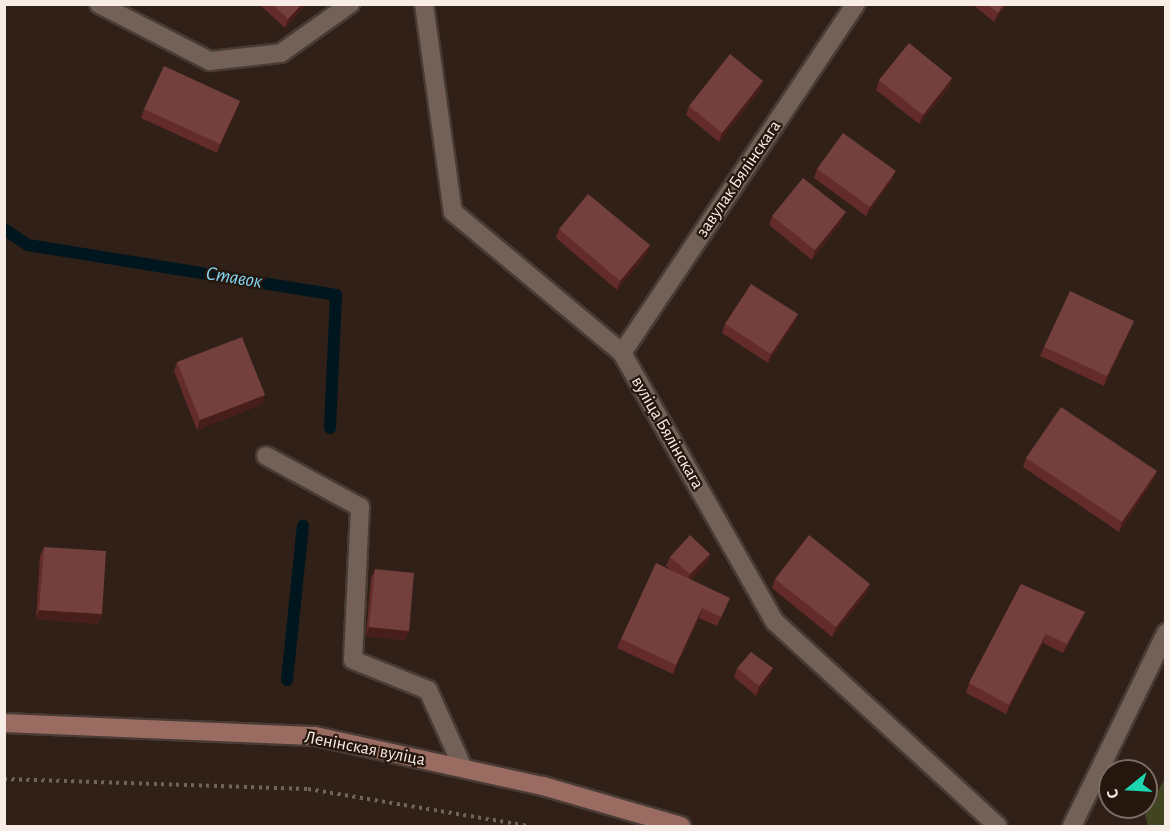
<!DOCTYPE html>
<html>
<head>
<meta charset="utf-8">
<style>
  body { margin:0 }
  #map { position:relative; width:1170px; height:831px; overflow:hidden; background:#302017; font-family:"Alegreya Sans",sans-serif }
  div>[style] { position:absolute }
  .green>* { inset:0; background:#404420 }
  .stream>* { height:12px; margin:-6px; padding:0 6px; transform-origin:6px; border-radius:6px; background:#00161f }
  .path>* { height:4px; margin-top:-2px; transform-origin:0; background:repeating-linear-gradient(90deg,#71625a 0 3px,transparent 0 7.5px) }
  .roads { filter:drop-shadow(2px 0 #483b35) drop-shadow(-2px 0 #483b35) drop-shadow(0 2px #483b35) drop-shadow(0 -2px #483b35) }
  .lane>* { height:18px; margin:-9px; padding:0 9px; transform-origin:9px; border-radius:9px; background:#736056 }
  .street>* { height:18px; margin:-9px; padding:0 9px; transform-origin:9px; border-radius:9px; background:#736056 }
  .secondary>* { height:18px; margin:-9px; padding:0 9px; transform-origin:9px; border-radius:9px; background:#996b61 }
  .wall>* { inset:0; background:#632b2a }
  .shaded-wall>* { inset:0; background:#481e1a }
  .building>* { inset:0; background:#73403e }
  span { translate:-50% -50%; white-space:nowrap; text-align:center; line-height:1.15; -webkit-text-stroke:4.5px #26170e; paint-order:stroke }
  .street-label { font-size:18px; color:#f7ece6 }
  .water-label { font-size:20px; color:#82d7f7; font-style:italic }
  .frame { position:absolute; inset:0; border:6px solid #f7ece6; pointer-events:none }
  .north { position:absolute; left:1098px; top:759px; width:60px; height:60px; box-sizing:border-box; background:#26170e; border:2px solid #7a6c64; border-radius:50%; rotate:252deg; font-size:16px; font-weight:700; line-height:24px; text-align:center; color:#f7ece6 }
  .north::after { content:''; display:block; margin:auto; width:21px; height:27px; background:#1dd5b1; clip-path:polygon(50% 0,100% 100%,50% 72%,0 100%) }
</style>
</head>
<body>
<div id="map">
  <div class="green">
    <i style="clip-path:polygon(1165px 778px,1165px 826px,1148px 826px,1145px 815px)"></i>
  </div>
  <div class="stream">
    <i style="left:4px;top:229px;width:29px;rotate:34deg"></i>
    <i style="left:28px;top:245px;width:312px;rotate:9.2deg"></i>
    <i style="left:336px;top:295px;width:133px;rotate:92.6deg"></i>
    <i style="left:287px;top:680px;width:155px;rotate:-84.1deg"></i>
  </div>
  <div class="path">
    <i style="left:4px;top:779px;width:304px;rotate:1.9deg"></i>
    <i style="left:308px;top:789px;width:224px;rotate:9.5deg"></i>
  </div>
  <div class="roads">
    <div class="lane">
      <i style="left:266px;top:456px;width:107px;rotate:28.5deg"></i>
      <i style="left:360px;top:507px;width:153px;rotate:92.6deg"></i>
      <i style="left:353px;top:660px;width:81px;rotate:21.8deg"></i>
      <i style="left:428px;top:690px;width:85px;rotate:65.8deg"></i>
    </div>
    <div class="street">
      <i style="left:99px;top:4px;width:125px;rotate:27.2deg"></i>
      <i style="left:210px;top:61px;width:71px;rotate:-6.4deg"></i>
      <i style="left:281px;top:53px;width:85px;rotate:-35.4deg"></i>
      <i style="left:424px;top:4px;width:210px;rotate:82.1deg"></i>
      <i style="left:453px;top:212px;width:220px;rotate:39.8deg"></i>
      <i style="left:622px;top:353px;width:309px;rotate:60.4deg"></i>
      <i style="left:775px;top:622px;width:302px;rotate:42.5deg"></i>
      <i style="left:622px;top:353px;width:420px;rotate:-56.2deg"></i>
      <i style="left:1072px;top:826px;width:215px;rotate:-64deg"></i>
    </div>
    <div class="secondary">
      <i style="left:4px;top:723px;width:311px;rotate:2.4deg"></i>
      <i style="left:315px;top:736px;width:233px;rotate:12.4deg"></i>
      <i style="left:543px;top:786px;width:144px;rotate:16.2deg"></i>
    </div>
  </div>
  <div class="wall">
    <i style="clip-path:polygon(259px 4px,306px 4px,285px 28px)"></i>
    <i style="clip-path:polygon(972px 4px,1007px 4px,994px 22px)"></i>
    <i style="clip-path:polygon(952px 78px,949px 88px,919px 124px,876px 90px,879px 80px)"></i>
    <i style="clip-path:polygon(760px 90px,719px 142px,686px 115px,689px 106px)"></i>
    <i style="clip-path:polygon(240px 101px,217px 153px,141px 118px,144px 109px)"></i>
    <i style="clip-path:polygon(817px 169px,892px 180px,866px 216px,814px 178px)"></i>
    <i style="clip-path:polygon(772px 216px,842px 221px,812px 260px,769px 225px)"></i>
    <i style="clip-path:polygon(559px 229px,650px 245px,647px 254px,617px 290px,556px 238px)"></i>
    <i style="clip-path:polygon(798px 314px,794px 323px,768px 363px,722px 333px,725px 324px)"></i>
    <i style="clip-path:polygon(1134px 321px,1130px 330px,1104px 386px,1040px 356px,1044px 347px)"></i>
    <i style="clip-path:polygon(177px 362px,262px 404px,197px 430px,174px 371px)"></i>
    <i style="clip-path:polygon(1026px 458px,1157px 471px,1153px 481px,1119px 532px,1023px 467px)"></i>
    <i style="clip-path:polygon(44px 547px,102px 614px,98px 624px,36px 619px,40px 556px)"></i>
    <i style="clip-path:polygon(710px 554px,707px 563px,691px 580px,726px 607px,717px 626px,699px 618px,673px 674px,617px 648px,621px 639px,672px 571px,666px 566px,670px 557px)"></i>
    <i style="clip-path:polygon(375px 569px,409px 631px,405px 640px,366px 636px,371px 578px)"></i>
    <i style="clip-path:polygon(775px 579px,870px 584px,867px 593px,832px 637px,772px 588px)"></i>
    <i style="clip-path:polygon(1021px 584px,1085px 612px,1081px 621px,1063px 653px,1043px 643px,1006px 714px,966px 693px,969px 683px)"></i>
    <i style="clip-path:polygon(737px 668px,769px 678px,756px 696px,734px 677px)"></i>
  </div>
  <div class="shaded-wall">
    <i style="clip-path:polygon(302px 4px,306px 4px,285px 28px,288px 19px)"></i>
    <i style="clip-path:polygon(1004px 4px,1007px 4px,994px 22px,998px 13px)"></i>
    <i style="clip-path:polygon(952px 78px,949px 88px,919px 124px,923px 115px)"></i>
    <i style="clip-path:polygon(763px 81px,760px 90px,719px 142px,722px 133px)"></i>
    <i style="clip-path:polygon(240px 101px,237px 110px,217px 153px,220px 144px)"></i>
    <i style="clip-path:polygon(896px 171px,892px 180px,866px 216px,870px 207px)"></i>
    <i style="clip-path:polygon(846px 212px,842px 221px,812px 260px,815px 250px)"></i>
    <i style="clip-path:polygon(650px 245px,647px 254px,617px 290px,620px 281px)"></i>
    <i style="clip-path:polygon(798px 314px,794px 323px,768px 363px,771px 354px)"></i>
    <i style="clip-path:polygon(1134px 321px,1130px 330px,1104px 386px,1107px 376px)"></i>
    <i style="clip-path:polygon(265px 395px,262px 404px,197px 430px,200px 420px)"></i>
    <i style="clip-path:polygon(1157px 471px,1153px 481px,1119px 532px,1122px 522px)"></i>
    <i style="clip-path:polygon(710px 554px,707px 563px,687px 584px,690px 574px)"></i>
    <i style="clip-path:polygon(870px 584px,867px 593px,832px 637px,836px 627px)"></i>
    <i style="clip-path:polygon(702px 608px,699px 618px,673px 674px,676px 665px)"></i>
    <i style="clip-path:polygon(39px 610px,102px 614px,98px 624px,36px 619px)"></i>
    <i style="clip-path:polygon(1085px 612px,1081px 621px,1063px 653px,1067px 644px)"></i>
    <i style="clip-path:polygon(369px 627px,409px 631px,405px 640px,366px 636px)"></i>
    <i style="clip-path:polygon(1046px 634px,1043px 643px,1006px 714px,1009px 705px)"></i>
    <i style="clip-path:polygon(773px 668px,769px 678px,756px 696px,759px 686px)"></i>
  </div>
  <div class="building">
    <i style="clip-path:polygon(272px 4px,302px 4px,288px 19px)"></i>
    <i style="clip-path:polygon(987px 4px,1004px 4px,998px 13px)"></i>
    <i style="clip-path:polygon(909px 43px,952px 78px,923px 115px,879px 80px)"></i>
    <i style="clip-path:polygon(730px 54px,763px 81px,722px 133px,689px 106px)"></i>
    <i style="clip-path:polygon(164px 66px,240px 101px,220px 144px,144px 109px)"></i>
    <i style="clip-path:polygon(843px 133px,896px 171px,870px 207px,817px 169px)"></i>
    <i style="clip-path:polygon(803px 178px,846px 212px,815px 250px,772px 216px)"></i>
    <i style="clip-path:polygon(588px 194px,650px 245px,620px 281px,559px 229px)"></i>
    <i style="clip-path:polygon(751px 284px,798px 314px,771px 354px,725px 324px)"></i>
    <i style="clip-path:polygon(1070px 291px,1134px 321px,1107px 376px,1044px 347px)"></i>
    <i style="clip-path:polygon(242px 337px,265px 395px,200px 420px,177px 362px)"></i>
    <i style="clip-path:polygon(1061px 407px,1157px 471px,1122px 522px,1026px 458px)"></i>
    <i style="clip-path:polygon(690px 535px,710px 554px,690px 574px,670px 557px)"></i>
    <i style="clip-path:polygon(809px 535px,870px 584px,836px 627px,775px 579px)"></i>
    <i style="clip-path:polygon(44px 547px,106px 551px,102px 614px,39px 610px)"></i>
    <i style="clip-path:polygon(656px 563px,730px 598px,721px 617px,702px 608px,676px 665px,621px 639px)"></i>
    <i style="clip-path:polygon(375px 569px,414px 573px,409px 631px,369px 627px)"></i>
    <i style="clip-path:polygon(1021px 584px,1085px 612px,1067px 644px,1046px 634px,1009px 705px,969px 683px)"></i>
    <i style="clip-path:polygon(751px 652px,773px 668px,759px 686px,737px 668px)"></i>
  </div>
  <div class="street-label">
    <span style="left:739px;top:179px;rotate:-56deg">завулак Бялінскага</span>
    <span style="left:667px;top:433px;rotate:60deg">вуліца Бялінскага</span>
    <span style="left:365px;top:749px;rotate:11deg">Ленінская вуліца</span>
  </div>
  <div class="water-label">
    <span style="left:234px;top:278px;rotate:9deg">Ставок</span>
  </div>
  <div class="frame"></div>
  <div class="north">С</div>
</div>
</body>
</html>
